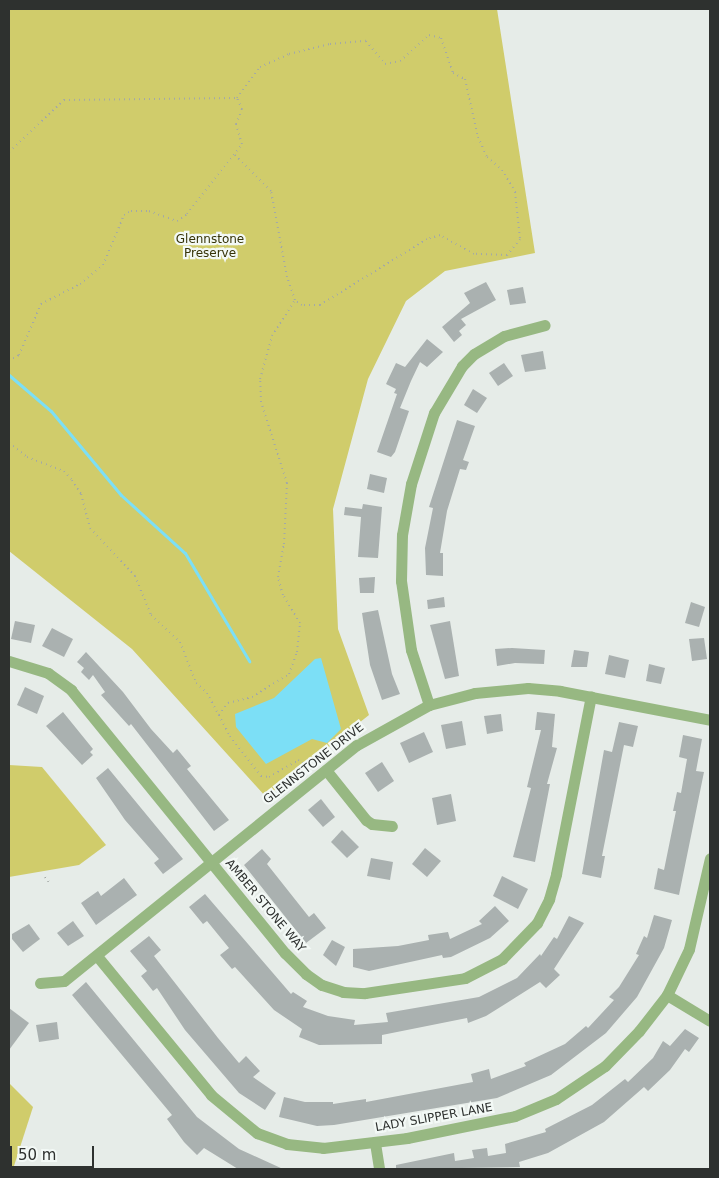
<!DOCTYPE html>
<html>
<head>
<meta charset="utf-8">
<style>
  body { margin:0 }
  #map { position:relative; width:719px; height:1178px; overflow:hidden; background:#e6ece8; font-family:"DejaVu Sans",sans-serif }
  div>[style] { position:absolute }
  .green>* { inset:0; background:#d0cc6b }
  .water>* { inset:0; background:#7cdff6 }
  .stream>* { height:3px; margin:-1.5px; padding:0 1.5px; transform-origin:1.5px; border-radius:1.5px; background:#7cdff6 }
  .building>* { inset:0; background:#aab1b0 }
  .path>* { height:2px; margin-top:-1px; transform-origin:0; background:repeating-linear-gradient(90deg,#a4a9a6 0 1px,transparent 0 5px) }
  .minor>* { height:11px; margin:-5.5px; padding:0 5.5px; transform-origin:5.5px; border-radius:5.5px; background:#97b882 }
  span { translate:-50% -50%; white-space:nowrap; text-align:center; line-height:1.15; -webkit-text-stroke:4.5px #f3f9f6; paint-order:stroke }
  .park-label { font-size:12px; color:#363307 }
  .street-label { font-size:12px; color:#2e312f }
  .frame { position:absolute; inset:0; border:10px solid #2e312f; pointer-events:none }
  .scale { position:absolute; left:10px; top:1146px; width:84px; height:22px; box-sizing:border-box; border:2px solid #2e312f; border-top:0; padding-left:6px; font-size:15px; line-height:18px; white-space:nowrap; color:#2e312f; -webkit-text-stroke:4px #f3f9f6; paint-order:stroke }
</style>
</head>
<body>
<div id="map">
  <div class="green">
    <i style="clip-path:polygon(9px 9px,497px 9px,535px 253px,445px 271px,406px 301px,368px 379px,333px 509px,338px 629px,369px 715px,266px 797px,132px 649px,9px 551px)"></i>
    <i style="clip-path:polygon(9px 765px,42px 767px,106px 845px,79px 865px,9px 877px)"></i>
    <i style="clip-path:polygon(9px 1083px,33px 1107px,13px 1169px,9px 1169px)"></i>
  </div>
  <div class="water">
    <i style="clip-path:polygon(321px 658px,341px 729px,327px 743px,312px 739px,266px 764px,236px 727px,235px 714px,274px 698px,315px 659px)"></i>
  </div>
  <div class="stream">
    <i style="left:9px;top:375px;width:55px;rotate:40.6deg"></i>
    <i style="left:51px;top:411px;width:109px;rotate:50.2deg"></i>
    <i style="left:121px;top:495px;width:86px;rotate:42.2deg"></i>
    <i style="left:185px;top:553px;width:126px;rotate:59.3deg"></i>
  </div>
  <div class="building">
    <i style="clip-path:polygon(486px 282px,496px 300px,461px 319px,466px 325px,459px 331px,462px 335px,454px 342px,442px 327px,470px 303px,464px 293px)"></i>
    <i style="clip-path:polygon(523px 287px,526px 303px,510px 305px,507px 290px)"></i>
    <i style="clip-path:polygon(427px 339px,443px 352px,427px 367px,420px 362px,411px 381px,400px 408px,409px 411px,395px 452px,391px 457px,377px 452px,397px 394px,394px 393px,396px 389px,386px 384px,396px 363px,405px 367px)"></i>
    <i style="clip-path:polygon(543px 351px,546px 369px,525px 372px,521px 355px)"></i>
    <i style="clip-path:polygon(504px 363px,513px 376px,498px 386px,489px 373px)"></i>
    <i style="clip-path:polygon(473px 389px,487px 398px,477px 413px,464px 405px)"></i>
    <i style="clip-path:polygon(457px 420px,475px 426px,463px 460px,469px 462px,466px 470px,460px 469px,447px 511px,440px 553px,443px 553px,443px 576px,426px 575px,425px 548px,433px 508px,429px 507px)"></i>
    <i style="clip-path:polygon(370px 474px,387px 478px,384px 493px,367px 489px)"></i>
    <i style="clip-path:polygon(363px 504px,382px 507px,378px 558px,358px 557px,361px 517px,344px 515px,345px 507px,362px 509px)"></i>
    <i style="clip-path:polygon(375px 577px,374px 593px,360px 593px,359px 578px)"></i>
    <i style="clip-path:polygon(444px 597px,445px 607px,428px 609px,427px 600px)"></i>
    <i style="clip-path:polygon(691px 602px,705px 607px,699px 627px,685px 623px)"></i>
    <i style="clip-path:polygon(378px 610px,392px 674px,400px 694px,382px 700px,370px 665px,362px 613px)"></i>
    <i style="clip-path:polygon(15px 621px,35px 625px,31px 643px,11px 639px)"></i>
    <i style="clip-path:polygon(450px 621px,459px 676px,445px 679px,430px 625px)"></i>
    <i style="clip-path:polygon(52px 628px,73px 639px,64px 657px,42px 646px)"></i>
    <i style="clip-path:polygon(704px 638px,707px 659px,692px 661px,689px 639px)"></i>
    <i style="clip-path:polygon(512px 648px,545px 650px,544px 664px,515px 663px,497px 666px,495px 649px)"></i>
    <i style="clip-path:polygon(574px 650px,589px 652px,587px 667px,571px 667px)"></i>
    <i style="clip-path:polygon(86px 652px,123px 692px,151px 729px,173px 753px,177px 749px,191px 766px,187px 769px,229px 820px,214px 831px,131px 724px,129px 726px,101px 695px,105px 692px,93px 675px,89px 680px,81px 672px,84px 668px,77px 662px)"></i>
    <i style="clip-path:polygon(609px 655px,629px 660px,625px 678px,605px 674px)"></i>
    <i style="clip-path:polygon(649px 664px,665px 668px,661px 684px,646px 681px)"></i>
    <i style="clip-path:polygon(25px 687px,44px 696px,37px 714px,17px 705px)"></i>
    <i style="clip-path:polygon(63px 712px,93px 749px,90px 752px,93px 755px,82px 765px,46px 726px)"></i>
    <i style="clip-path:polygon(537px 712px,555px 714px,552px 747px,557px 748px,547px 784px,550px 784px,535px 862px,513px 857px,531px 788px,527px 787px,541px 730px,535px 730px)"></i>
    <i style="clip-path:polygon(501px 714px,503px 731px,487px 734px,484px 716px)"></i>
    <i style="clip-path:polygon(462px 721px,466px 745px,446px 749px,441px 725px)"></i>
    <i style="clip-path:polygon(619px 722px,638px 726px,633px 747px,624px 745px,602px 856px,605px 856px,601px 878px,582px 874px,604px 750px,612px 752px)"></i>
    <i style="clip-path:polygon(424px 732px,433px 752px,409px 763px,400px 743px)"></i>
    <i style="clip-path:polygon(683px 735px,702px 739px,696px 771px,704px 772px,679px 895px,654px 889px,658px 868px,664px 870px,676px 811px,673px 811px,677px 792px,681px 793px,687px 759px,679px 757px)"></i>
    <i style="clip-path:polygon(382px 762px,394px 781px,378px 792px,365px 773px)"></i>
    <i style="clip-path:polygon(108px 768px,183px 859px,163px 874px,154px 863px,159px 859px,125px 820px,96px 778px)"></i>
    <i style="clip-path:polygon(451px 794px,456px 821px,437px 825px,432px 798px)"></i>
    <i style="clip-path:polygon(321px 799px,335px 817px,323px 827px,308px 810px)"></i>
    <i style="clip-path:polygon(342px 830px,359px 847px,347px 858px,331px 842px)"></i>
    <i style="clip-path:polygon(425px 848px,441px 861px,427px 877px,412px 864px)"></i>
    <i style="clip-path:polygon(262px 849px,271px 859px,267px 864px,309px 917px,314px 913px,326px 928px,306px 943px,244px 865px)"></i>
    <i style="clip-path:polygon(371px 858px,393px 862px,390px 880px,367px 876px)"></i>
    <i style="clip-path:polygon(502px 876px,528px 889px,518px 909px,493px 896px)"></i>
    <i style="clip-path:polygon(124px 878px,137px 895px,96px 925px,81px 903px,98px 891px,101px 896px)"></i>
    <i style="clip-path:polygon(205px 894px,291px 994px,293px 992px,307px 1001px,303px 1007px,328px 1016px,355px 1020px,354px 1025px,388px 1022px,386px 1013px,479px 997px,517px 978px,540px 954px,541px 956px,554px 937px,557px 939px,569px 916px,584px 923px,554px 969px,560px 975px,546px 988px,540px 982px,486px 1016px,468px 1023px,467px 1018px,382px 1035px,382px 1044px,319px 1045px,299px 1037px,302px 1029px,274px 1010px,235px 967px,232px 969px,220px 955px,229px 948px,207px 921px,203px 924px,189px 907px)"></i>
    <i style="clip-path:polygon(495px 906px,509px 921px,490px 938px,451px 957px,443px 958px,442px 955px,369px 971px,353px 967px,353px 949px,398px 946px,429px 940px,428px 935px,448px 932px,450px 939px,482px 924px,479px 921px)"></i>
    <i style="clip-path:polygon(654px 915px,672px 920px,664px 948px,637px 997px,606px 1033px,551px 1075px,497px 1098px,334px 1125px,317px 1126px,279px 1117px,284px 1097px,305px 1102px,333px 1102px,333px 1104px,366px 1099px,366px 1102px,473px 1082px,471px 1074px,489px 1069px,491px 1079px,526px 1066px,524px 1063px,565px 1044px,586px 1026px,588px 1028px,614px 1000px,609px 997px,619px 987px,639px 955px,636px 954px,644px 936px,647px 938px)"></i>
    <i style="clip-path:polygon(73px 921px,84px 936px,68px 946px,57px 933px)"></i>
    <i style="clip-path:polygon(29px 924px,40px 939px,23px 952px,12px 939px,12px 934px)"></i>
    <i style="clip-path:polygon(149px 936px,161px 950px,154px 956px,218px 1038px,239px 1063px,246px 1056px,260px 1071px,253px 1077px,276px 1093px,265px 1110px,239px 1093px,185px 1030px,157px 988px,153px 991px,141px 976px,147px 971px,130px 951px)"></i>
    <i style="clip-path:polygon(332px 940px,345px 947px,336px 966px,323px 955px)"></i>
    <i style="clip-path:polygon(86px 982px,197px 1117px,239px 1149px,283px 1169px,238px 1169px,204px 1148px,197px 1155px,184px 1142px,167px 1119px,172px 1115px,72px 995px)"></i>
    <i style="clip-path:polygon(9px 1008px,29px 1023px,9px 1050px)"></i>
    <i style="clip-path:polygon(57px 1022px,59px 1039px,39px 1042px,36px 1025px)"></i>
    <i style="clip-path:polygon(685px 1029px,699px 1038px,689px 1052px,685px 1049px,670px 1070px,648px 1091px,644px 1087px,604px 1122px,548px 1153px,519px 1162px,520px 1167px,396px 1169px,396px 1165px,454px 1153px,455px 1161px,474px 1158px,472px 1150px,487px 1148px,488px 1156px,506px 1153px,505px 1144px,546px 1132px,545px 1129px,592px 1105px,625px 1079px,628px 1082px,653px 1058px,663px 1041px,670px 1046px)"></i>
  </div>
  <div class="path">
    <i style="left:9px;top:152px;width:76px;rotate:-43.4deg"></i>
    <i style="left:64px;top:100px;width:173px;rotate:-0.7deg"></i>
    <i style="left:9px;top:361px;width:12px;rotate:-31deg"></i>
    <i style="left:19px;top:355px;width:56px;rotate:-66.7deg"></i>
    <i style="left:41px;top:304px;width:44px;rotate:-27.1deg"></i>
    <i style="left:80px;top:284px;width:30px;rotate:-40deg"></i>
    <i style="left:103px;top:265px;width:54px;rotate:-67.2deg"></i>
    <i style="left:124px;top:215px;width:8px;rotate:-30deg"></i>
    <i style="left:131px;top:211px;width:18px"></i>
    <i style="left:149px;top:211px;width:30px;rotate:20deg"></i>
    <i style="left:177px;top:221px;width:12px;rotate:-35deg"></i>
    <i style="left:187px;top:214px;width:89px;rotate:-51.8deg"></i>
    <i style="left:242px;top:144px;width:21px;rotate:-107deg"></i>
    <i style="left:236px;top:124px;width:16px;rotate:-68deg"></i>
    <i style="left:242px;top:109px;width:12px;rotate:-114deg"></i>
    <i style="left:237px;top:98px;width:39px;rotate:-53deg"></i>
    <i style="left:260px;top:67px;width:32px;rotate:-24deg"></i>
    <i style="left:289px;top:54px;width:42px;rotate:-13.7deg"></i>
    <i style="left:330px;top:44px;width:36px;rotate:-5deg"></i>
    <i style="left:366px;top:41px;width:30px;rotate:50deg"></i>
    <i style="left:385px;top:64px;width:15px;rotate:-11deg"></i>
    <i style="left:400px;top:61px;width:39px;rotate:-42deg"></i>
    <i style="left:429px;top:35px;width:12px;rotate:14deg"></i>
    <i style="left:441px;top:38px;width:37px;rotate:71deg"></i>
    <i style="left:453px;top:73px;width:13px;rotate:27deg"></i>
    <i style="left:465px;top:79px;width:59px;rotate:77.4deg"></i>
    <i style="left:478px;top:137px;width:22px;rotate:66deg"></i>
    <i style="left:487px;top:157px;width:20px;rotate:41deg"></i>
    <i style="left:502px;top:170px;width:26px;rotate:59deg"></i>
    <i style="left:515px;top:192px;width:47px;rotate:83.9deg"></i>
    <i style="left:520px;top:239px;width:21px;rotate:129deg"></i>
    <i style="left:507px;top:255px;width:33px;rotate:-178deg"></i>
    <i style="left:474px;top:254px;width:39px;rotate:-151deg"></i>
    <i style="left:440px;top:235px;width:14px;rotate:163deg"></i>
    <i style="left:427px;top:239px;width:126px;rotate:148.3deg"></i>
    <i style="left:320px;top:305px;width:18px;rotate:180deg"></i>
    <i style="left:302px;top:305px;width:9px;rotate:-144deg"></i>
    <i style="left:295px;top:300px;width:24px;rotate:-109deg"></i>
    <i style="left:287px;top:277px;width:87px;rotate:-100.5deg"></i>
    <i style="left:271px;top:191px;width:51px;rotate:-135deg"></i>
    <i style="left:9px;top:443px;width:23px;rotate:38deg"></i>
    <i style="left:27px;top:457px;width:40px;rotate:21deg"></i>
    <i style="left:64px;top:471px;width:12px;rotate:48deg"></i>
    <i style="left:72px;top:480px;width:17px;rotate:57deg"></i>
    <i style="left:81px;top:494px;width:35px;rotate:75deg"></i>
    <i style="left:90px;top:528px;width:66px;rotate:46.8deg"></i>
    <i style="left:135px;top:576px;width:42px;rotate:67.7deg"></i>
    <i style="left:151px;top:615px;width:40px;rotate:43deg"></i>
    <i style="left:180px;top:642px;width:44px;rotate:68.7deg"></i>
    <i style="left:196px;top:683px;width:15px;rotate:42deg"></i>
    <i style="left:207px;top:693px;width:49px;rotate:61.9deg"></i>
    <i style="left:230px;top:736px;width:51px;rotate:52.2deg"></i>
    <i style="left:261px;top:776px;width:8px;rotate:7deg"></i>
    <i style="left:269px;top:777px;width:34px;rotate:-30deg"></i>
    <i style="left:298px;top:760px;width:16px;rotate:35deg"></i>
    <i style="left:219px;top:715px;width:15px;rotate:-53deg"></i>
    <i style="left:228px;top:703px;width:25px;rotate:-14deg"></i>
    <i style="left:252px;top:697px;width:44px;rotate:-31.9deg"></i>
    <i style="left:289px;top:674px;width:23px;rotate:-70deg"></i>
    <i style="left:297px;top:652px;width:29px;rotate:-84deg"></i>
    <i style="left:300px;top:623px;width:33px;rotate:-121deg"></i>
    <i style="left:283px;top:595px;width:19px;rotate:-106deg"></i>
    <i style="left:278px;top:577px;width:34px;rotate:-80deg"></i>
    <i style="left:284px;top:544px;width:61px;rotate:-87.2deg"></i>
    <i style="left:287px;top:483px;width:85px;rotate:-107.8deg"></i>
    <i style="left:261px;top:402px;width:23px;rotate:-92deg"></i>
    <i style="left:260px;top:379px;width:45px;rotate:-74.4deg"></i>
    <i style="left:272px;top:336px;width:43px;rotate:-57.4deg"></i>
    <i style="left:45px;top:877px;width:6px;rotate:51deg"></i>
  </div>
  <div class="minor">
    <i style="left:9px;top:661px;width:41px;rotate:17.1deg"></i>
    <i style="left:48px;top:673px;width:29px;rotate:36deg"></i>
    <i style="left:71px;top:690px;width:339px;rotate:50.9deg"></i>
    <i style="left:285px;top:953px;width:30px;rotate:45deg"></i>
    <i style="left:306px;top:974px;width:19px;rotate:35deg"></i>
    <i style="left:322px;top:985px;width:22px;rotate:18deg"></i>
    <i style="left:343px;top:992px;width:22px;rotate:3deg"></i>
    <i style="left:365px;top:993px;width:101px;rotate:-8.5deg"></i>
    <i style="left:465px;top:978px;width:42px;rotate:-27.2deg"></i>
    <i style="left:502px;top:959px;width:50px;rotate:-45.8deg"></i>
    <i style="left:537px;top:923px;width:27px;rotate:-63deg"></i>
    <i style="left:549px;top:899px;width:26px;rotate:-74deg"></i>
    <i style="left:556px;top:874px;width:181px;rotate:-78.9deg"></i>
    <i style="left:429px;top:705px;width:58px;rotate:-108.1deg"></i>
    <i style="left:411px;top:650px;width:70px;rotate:-98.2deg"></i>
    <i style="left:401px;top:581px;width:46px;rotate:-88.8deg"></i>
    <i style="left:402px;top:535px;width:52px;rotate:-80deg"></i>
    <i style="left:411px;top:484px;width:75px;rotate:-72.1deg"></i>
    <i style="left:434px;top:413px;width:55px;rotate:-59.2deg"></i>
    <i style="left:462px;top:366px;width:17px;rotate:-45deg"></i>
    <i style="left:474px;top:354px;width:35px;rotate:-31deg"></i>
    <i style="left:504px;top:336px;width:42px;rotate:-15deg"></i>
    <i style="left:326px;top:770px;width:64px;rotate:51.3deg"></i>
    <i style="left:366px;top:820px;width:7px;rotate:34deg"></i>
    <i style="left:372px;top:824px;width:20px;rotate:6deg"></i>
    <i style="left:97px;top:956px;width:180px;rotate:50.6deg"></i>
    <i style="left:211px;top:1095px;width:60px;rotate:39.6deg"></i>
    <i style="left:257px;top:1133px;width:32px;rotate:20deg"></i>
    <i style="left:287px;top:1144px;width:36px;rotate:6deg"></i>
    <i style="left:323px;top:1148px;width:85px;rotate:-6.8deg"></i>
    <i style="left:407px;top:1138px;width:110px;rotate:-11.5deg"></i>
    <i style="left:515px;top:1116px;width:44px;rotate:-22.5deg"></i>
    <i style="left:556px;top:1099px;width:59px;rotate:-34deg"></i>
    <i style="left:605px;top:1066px;width:49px;rotate:-45.8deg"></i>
    <i style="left:639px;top:1031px;width:46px;rotate:-52.1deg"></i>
    <i style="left:667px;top:995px;width:51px;rotate:-64.4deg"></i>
    <i style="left:689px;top:949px;width:93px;rotate:-77deg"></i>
    <i style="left:40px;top:983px;width:24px;rotate:-5deg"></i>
    <i style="left:64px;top:981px;width:376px;rotate:-38.9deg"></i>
    <i style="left:357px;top:745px;width:82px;rotate:-29.1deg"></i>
    <i style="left:429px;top:705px;width:48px;rotate:-14.6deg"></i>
    <i style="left:475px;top:693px;width:53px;rotate:-5.4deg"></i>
    <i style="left:528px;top:688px;width:32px;rotate:5deg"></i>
    <i style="left:560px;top:691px;width:153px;rotate:10.9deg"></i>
    <i style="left:667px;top:995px;width:50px;rotate:31.2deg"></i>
    <i style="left:375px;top:1143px;width:26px;rotate:81deg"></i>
  </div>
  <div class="park-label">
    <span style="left:210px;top:247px">Glennstone<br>Preserve</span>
  </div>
  <div class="street-label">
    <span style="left:314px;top:764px;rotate:-38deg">GLENNSTONE DRIVE</span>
    <span style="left:265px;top:906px;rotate:50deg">AMBER STONE WAY</span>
    <span style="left:434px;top:1118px;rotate:-10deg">LADY SLIPPER LANE</span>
  </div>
  <div class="frame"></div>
  <div class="scale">50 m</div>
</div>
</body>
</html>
